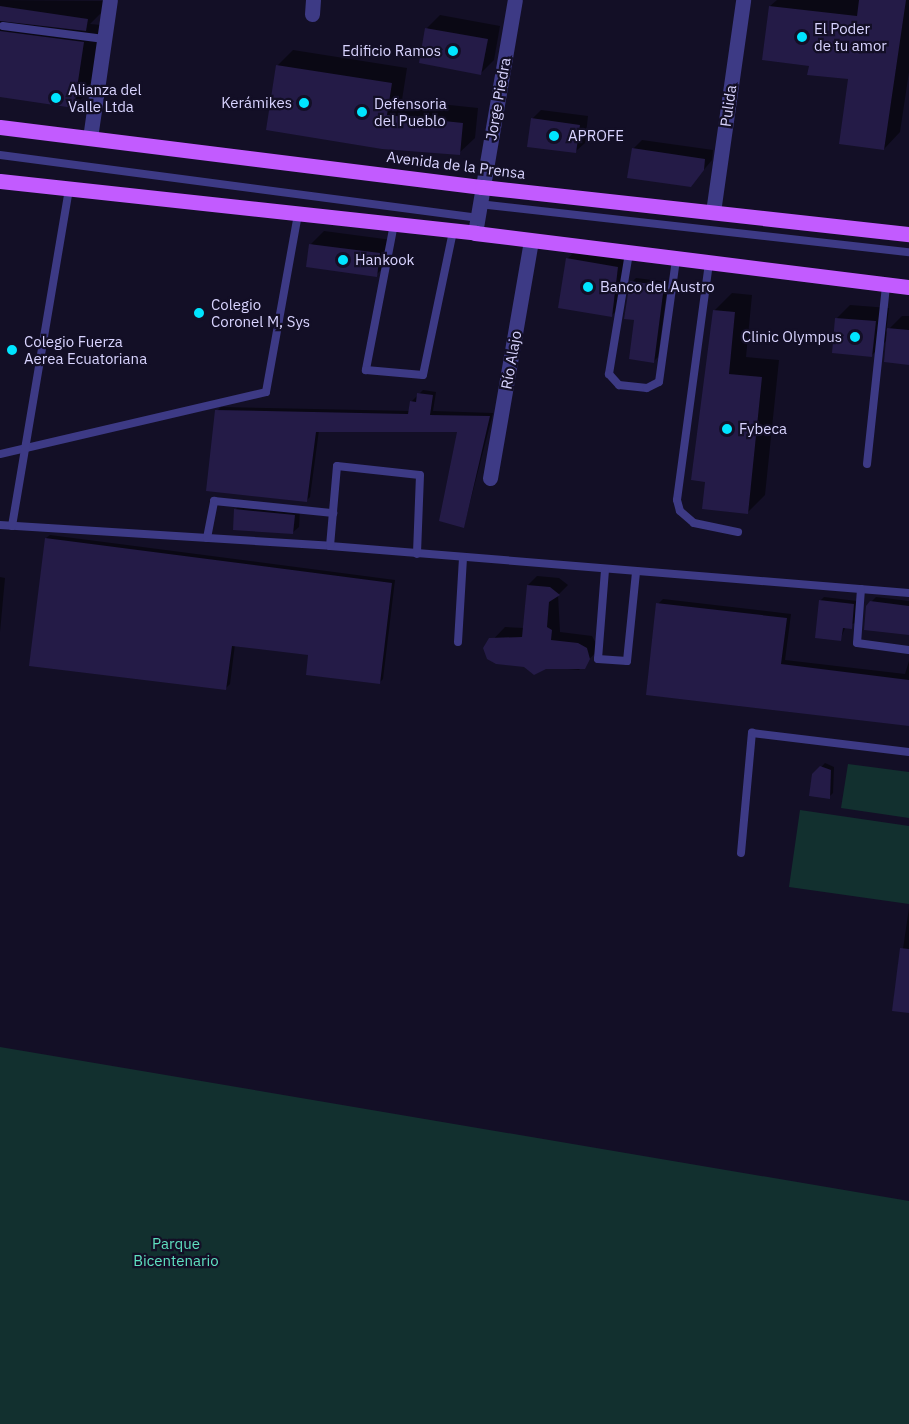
<!DOCTYPE html>
<html>
<head>
<meta charset="utf-8">
<style>
  body { margin:0 }
  #map { position:relative; width:909px; height:1424px; overflow:hidden; background:#130f26; font-family:"IBM Plex Sans",sans-serif }
  div>[style] { position:absolute }
  .green>* { inset:0; background:#12302f }
  .shadow>* { inset:0; background:#0007 }
  .building>* { inset:0; background:#241b47 }
  .lane>* { height:8px; margin:-4px; padding:0 4px; transform-origin:4px; border-radius:4px; background:#3d3a85 }
  .street>* { height:15px; margin:-7.5px; padding:0 7.5px; transform-origin:7.5px; border-radius:7.5px; background:#3d3a85 }
  .primary>* { height:15px; margin:-7.5px; padding:0 7.5px; transform-origin:7.5px; border-radius:7.5px; background:#c25bff }
  .dots>* { width:16px; height:16px; translate:-50% -50%; box-sizing:border-box; border:3px solid #130f26; border-radius:50% }
  span { translate:-50% -50%; white-space:nowrap; text-align:center; line-height:1.15; -webkit-text-stroke:4.5px #130f26; paint-order:stroke }
  .poi-label { font-size:15px; color:#d9d4ff }
  .left { translate:0 -50%; text-align:left }
  .right { translate:-100% -50%; text-align:right }
  .street-label { font-size:15px; color:#d9d4ff }
  .park-label { font-size:15px; color:#5fe0c0 }
</style>
</head>
<body>
<div id="map">
  <div class="green">
    <i style="clip-path:polygon(848px 764px,909px 772px,909px 818px,841px 808px)"></i>
    <i style="clip-path:polygon(800px 810px,909px 826px,909px 904px,789px 887px)"></i>
    <i style="clip-path:polygon(0 1047px,909px 1201px,909px 1424px,0 1424px)"></i>
  </div>
  <div class="shadow">
    <i style="clip-path:polygon(0 0,105px 1px,103px 11px,90px 24px,101px 25px,91px 89px,74px 106px,0 96px)"></i>
    <i style="clip-path:polygon(777px 0,909px 0,909px 72px,900px 132px,884px 149px,850px 78px,810px 65px,770px 6px)"></i>
    <i style="clip-path:polygon(440px 15px,500px 26px,494px 60px,481px 73px,427px 28px)"></i>
    <i style="clip-path:polygon(293px 50px,407px 68px,402px 100px,478px 108px,475px 138px,459px 153px,267px 129px,278px 65px)"></i>
    <i style="clip-path:polygon(541px 110px,588px 116px,585px 143px,576px 151px,532px 119px)"></i>
    <i style="clip-path:polygon(642px 140px,713px 150px,712px 160px,691px 185px,633px 149px)"></i>
    <i style="clip-path:polygon(324px 231px,392px 240px,389px 262px,376px 275px,311px 244px)"></i>
    <i style="clip-path:polygon(581px 246px,631px 254px,625px 302px,612px 315px,567px 259px)"></i>
    <i style="clip-path:polygon(636px 278px,668px 282px,658px 357px,654px 361px,636px 319px,632px 282px)"></i>
    <i style="clip-path:polygon(732px 293px,752px 295px,746px 357px,779px 360px,765px 495px,748px 512px,714px 311px)"></i>
    <i style="clip-path:polygon(850px 305px,889px 308px,886px 332px,902px 316px,909px 316px,909px 363px,888px 339px,872px 355px,837px 318px)"></i>
    <i style="clip-path:polygon(423px 390px,436px 392px,433px 411px,493px 413px,464px 526px,458px 430px,319px 430px,310px 497px,306px 501px,208px 490px,217px 411px,221px 407px,410px 411px,411px 402px)"></i>
    <i style="clip-path:polygon(241px 504px,300px 510px,299px 527px,293px 532px,235px 510px)"></i>
    <i style="clip-path:polygon(50px 535px,395px 580px,383px 679px,379px 683px,310px 653px,235px 644px,230px 684px,226px 688px,46px 538px)"></i>
    <i style="clip-path:polygon(537px 576px,559px 578px,568px 585px,558px 595px,560px 632px,592px 636px,599px 649px,579px 670px,524px 665px,485px 648px,505px 627px,524px 628px,528px 585px)"></i>
    <i style="clip-path:polygon(0 577px,5px 578px,0 632px)"></i>
    <i style="clip-path:polygon(824px 597px,857px 601px,855px 623px,846px 626px,840px 640px,820px 601px)"></i>
    <i style="clip-path:polygon(876px 597px,909px 601px,909px 634px,867px 606px)"></i>
    <i style="clip-path:polygon(663px 599px,791px 614px,785px 660px,905px 674px,909px 661px,909px 725px,647px 693px,658px 604px)"></i>
    <i style="clip-path:polygon(825px 763px,834px 767px,833px 793px,829px 797px,814px 775px)"></i>
    <i style="clip-path:polygon(909px 908px,909px 1011px,894px 1010px)"></i>
  </div>
  <div class="building">
    <i style="clip-path:polygon(859px 0,906px 0,884px 150px,839px 144px,848px 79px,807px 75px,809px 66px,762px 60px,769px 6px,857px 16px)"></i>
    <i style="clip-path:polygon(0 6px,88px 19px,86px 31px,0 21px)"></i>
    <i style="clip-path:polygon(425px 28px,488px 39px,481px 75px,419px 63px)"></i>
    <i style="clip-path:polygon(0 31px,84px 42px,74px 108px,0 97px)"></i>
    <i style="clip-path:polygon(276px 65px,392px 83px,387px 115px,463px 123px,460px 155px,382px 149px,266px 130px)"></i>
    <i style="clip-path:polygon(531px 118px,580px 125px,576px 153px,527px 147px)"></i>
    <i style="clip-path:polygon(632px 148px,705px 159px,704px 170px,691px 187px,627px 178px)"></i>
    <i style="clip-path:polygon(309px 244px,380px 253px,377px 277px,306px 267px)"></i>
    <i style="clip-path:polygon(566px 258px,618px 267px,612px 317px,558px 308px)"></i>
    <i style="clip-path:polygon(630px 281px,664px 286px,654px 363px,629px 359px,634px 320px,624px 319px)"></i>
    <i style="clip-path:polygon(713px 310px,735px 312px,729px 374px,762px 377px,748px 514px,702px 509px,705px 482px,691px 480px)"></i>
    <i style="clip-path:polygon(835px 318px,876px 321px,872px 357px,832px 353px)"></i>
    <i style="clip-path:polygon(887px 328px,909px 330px,909px 365px,884px 362px)"></i>
    <i style="clip-path:polygon(417px 393px,433px 395px,430px 415px,490px 416px,464px 528px,439px 521px,457px 432px,316px 432px,307px 502px,206px 491px,215px 410px,408px 414px,410px 401px,416px 402px)"></i>
    <i style="clip-path:polygon(234px 509px,295px 515px,293px 534px,233px 530px)"></i>
    <i style="clip-path:polygon(45px 538px,392px 583px,380px 684px,306px 675px,308px 655px,232px 646px,226px 690px,29px 666px)"></i>
    <i style="clip-path:polygon(527px 585px,550px 587px,560px 595px,549px 602px,547px 627px,552px 630px,551px 640px,578px 643px,587px 648px,590px 659px,585px 669px,546px 669px,534px 675px,524px 667px,496px 664px,487px 659px,483px 648px,489px 638px,522px 637px)"></i>
    <i style="clip-path:polygon(819px 600px,854px 604px,852px 629px,843px 628px,841px 641px,815px 638px)"></i>
    <i style="clip-path:polygon(870px 601px,909px 606px,909px 635px,864px 630px,866px 606px)"></i>
    <i style="clip-path:polygon(656px 603px,787px 618px,781px 664px,909px 680px,909px 726px,646px 695px)"></i>
    <i style="clip-path:polygon(820px 766px,831px 770px,830px 799px,809px 796px,812px 774px)"></i>
    <i style="clip-path:polygon(900px 948px,909px 949px,909px 1013px,892px 1011px)"></i>
  </div>
  <div class="lane">
    <i style="left:3px;top:26px;width:102px;rotate:7.3deg"></i>
    <i style="left:0;top:155px;width:481px;rotate:7.5deg"></i>
    <i style="left:479px;top:204px;width:433px;rotate:6.4deg"></i>
    <i style="left:394px;top:224px;width:149px;rotate:100.9deg"></i>
    <i style="left:366px;top:370px;width:57px;rotate:5deg"></i>
    <i style="left:423px;top:375px;width:147px;rotate:-78.2deg"></i>
    <i style="left:629px;top:253px;width:123px;rotate:99.4deg"></i>
    <i style="left:609px;top:374px;width:15px;rotate:48deg"></i>
    <i style="left:619px;top:385px;width:28px;rotate:6deg"></i>
    <i style="left:647px;top:388px;width:13px;rotate:-27deg"></i>
    <i style="left:659px;top:382px;width:124px;rotate:-82.1deg"></i>
    <i style="left:709px;top:263px;width:239px;rotate:97.7deg"></i>
    <i style="left:677px;top:500px;width:11px;rotate:75deg"></i>
    <i style="left:680px;top:511px;width:18px;rotate:41deg"></i>
    <i style="left:694px;top:523px;width:45px;rotate:11.6deg"></i>
    <i style="left:0;top:454px;width:273px;rotate:-13.1deg"></i>
    <i style="left:266px;top:392px;width:181px;rotate:-79.8deg"></i>
    <i style="left:867px;top:464px;width:180px;rotate:-83.9deg"></i>
    <i style="left:0;top:525px;width:331px;rotate:3.6deg"></i>
    <i style="left:330px;top:546px;width:581px;rotate:4.64deg"></i>
    <i style="left:12px;top:526px;width:343px;rotate:-80.4deg"></i>
    <i style="left:207px;top:538px;width:38px;rotate:-79deg"></i>
    <i style="left:214px;top:501px;width:120px;rotate:5.8deg"></i>
    <i style="left:330px;top:546px;width:80px;rotate:-85deg"></i>
    <i style="left:337px;top:466px;width:83px;rotate:6.2deg"></i>
    <i style="left:420px;top:475px;width:79px;rotate:92.2deg"></i>
    <i style="left:605px;top:570px;width:89px;rotate:94.5deg"></i>
    <i style="left:598px;top:659px;width:29px;rotate:4deg"></i>
    <i style="left:627px;top:661px;width:89px;rotate:-84.2deg"></i>
    <i style="left:861px;top:589px;width:54px;rotate:94.2deg"></i>
    <i style="left:857px;top:643px;width:52px;rotate:7.7deg"></i>
    <i style="left:458px;top:642px;width:85px;rotate:-86.6deg"></i>
    <i style="left:741px;top:853px;width:121px;rotate:-84.8deg"></i>
    <i style="left:752px;top:733px;width:158px;rotate:6.9deg"></i>
  </div>
  <div class="street">
    <i style="left:312px;top:14px;width:14px;rotate:-86deg"></i>
    <i style="left:90px;top:138px;width:139px;rotate:-81.8deg"></i>
    <i style="left:713px;top:212px;width:214px;rotate:-81.9deg"></i>
    <i style="left:475px;top:233px;width:236px;rotate:-80.3deg"></i>
    <i style="left:490px;top:478px;width:241px;rotate:-80.2deg"></i>
  </div>
  <div class="primary">
    <i style="left:0;top:127px;width:486px;rotate:7.1deg"></i>
    <i style="left:482px;top:187px;width:430px;rotate:6.3deg"></i>
    <i style="left:0;top:181px;width:478px;rotate:6.2deg"></i>
    <i style="left:475px;top:233px;width:437px;rotate:7.1deg"></i>
  </div>
  <div class="dots">
    <i style="left:802px;top:37px;background:#00e5ff"></i>
    <i style="left:453px;top:51px;background:#00e5ff"></i>
    <i style="left:56px;top:98px;background:#00e5ff"></i>
    <i style="left:304px;top:103px;background:#00e5ff"></i>
    <i style="left:362px;top:112px;background:#00e5ff"></i>
    <i style="left:554px;top:136px;background:#00e5ff"></i>
    <i style="left:343px;top:260px;background:#00e5ff"></i>
    <i style="left:588px;top:287px;background:#00e5ff"></i>
    <i style="left:199px;top:313px;background:#00e5ff"></i>
    <i style="left:855px;top:337px;background:#00e5ff"></i>
    <i style="left:12px;top:350px;background:#00e5ff"></i>
    <i style="left:727px;top:429px;background:#00e5ff"></i>
  </div>
  <div class="poi-label">
    <span class="left" style="left:814px;top:37px">El Poder<br>de tu amor</span>
    <span class="right" style="left:441px;top:51px">Edificio Ramos</span>
    <span class="left" style="left:68px;top:98px">Alianza del<br>Valle Ltda</span>
    <span class="right" style="left:292px;top:103px">Kerámikes</span>
    <span class="left" style="left:374px;top:112px">Defensoria<br>del Pueblo</span>
    <span class="left" style="left:568px;top:136px">APROFE</span>
    <span class="left" style="left:355px;top:260px">Hankook</span>
    <span class="left" style="left:600px;top:287px">Banco del Austro</span>
    <span class="left" style="left:211px;top:313px">Colegio<br>Coronel M, Sys</span>
    <span class="right" style="left:842px;top:337px">Clinic Olympus</span>
    <span class="left" style="left:24px;top:350px">Colegio Fuerza<br>Aerea Ecuatoriana</span>
    <span class="left" style="left:739px;top:429px">Fybeca</span>
  </div>
  <div class="street-label">
    <span style="left:498px;top:99px;rotate:-80deg">Jorge Piedra</span>
    <span style="left:728px;top:106px;rotate:-82deg">Pulida</span>
    <span style="left:456px;top:165px;rotate:7deg">Avenida de la Prensa</span>
    <span style="left:511px;top:360px;rotate:-80deg">Río Alajo</span>
  </div>
  <div class="park-label">
    <span style="left:176px;top:1252px">Parque<br>Bicentenario</span>
  </div>
</div>
</body>
</html>
